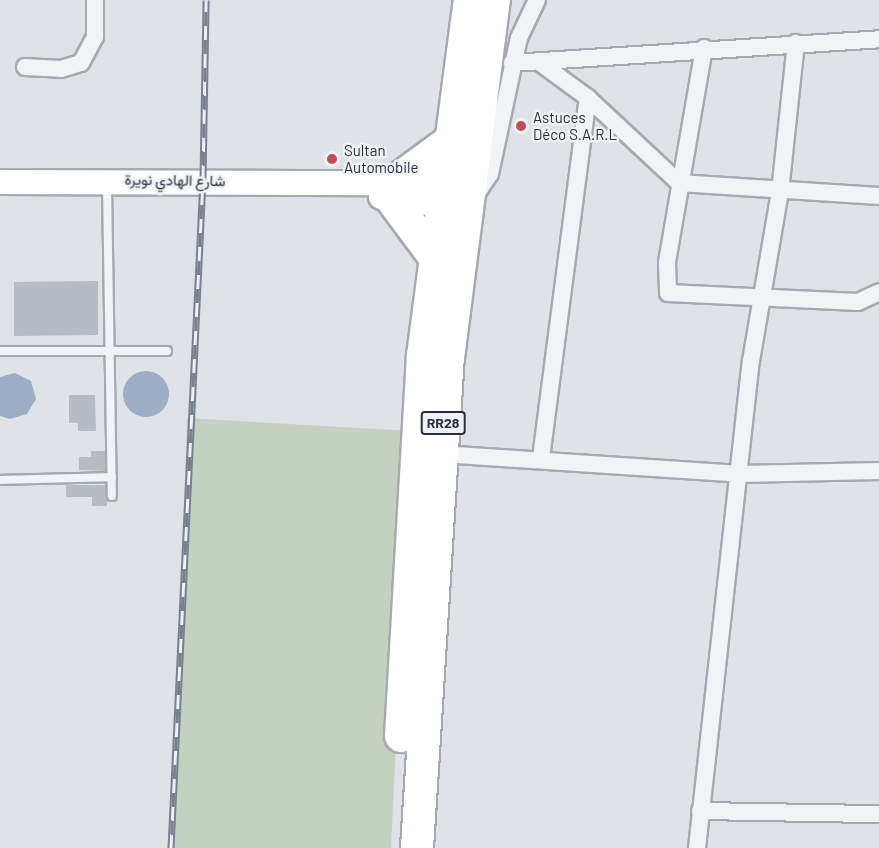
<!DOCTYPE html>
<html>
<head>
<meta charset="utf-8">
<style>
  body { margin:0 }
  #map { position:relative; width:879px; height:848px; overflow:hidden; background:#dfe2e7; font-family:Barlow,Vazirmatn,sans-serif }
  div>[style] { position:absolute }
  .green>* { inset:0; background:#c4d1c0 }
  .water>* { inset:0; background:#9baec6 }
  .round { border-radius:50% }
  .building>* { inset:0; background:#b6bbc4 }
  .roads { filter:drop-shadow(2px 0 #a5a9b1) drop-shadow(-2px 0 #a5a9b1) drop-shadow(0 2px #a5a9b1) drop-shadow(0 -2px #a5a9b1) }
  .lane>* { height:8px; margin:-4px; padding:0 4px; transform-origin:4px; border-radius:4px; background:#f1f3f6 }
  .street>* { height:16px; margin:-8px; padding:0 8px; transform-origin:8px; border-radius:8px; background:#f1f3f6 }
  .secondary>* { height:24px; margin:-12px; padding:0 12px; transform-origin:12px; border-radius:12px; background:#fff }
  .highway>* { height:32px; margin:-16px; padding:0 16px; transform-origin:16px; border-radius:16px; background:#fff }
  .rail>* { height:7px; margin-top:-3.5px; transform-origin:0; background:repeating-linear-gradient(90deg,#eef1f5 0 14px,#798190 0 28px); box-sizing:border-box; border-block:2px solid #798190 }
  .dots>* { width:16px; height:16px; translate:-50% -50%; box-sizing:border-box; border:3px solid #eef1f5; border-radius:50% }
  span { translate:-50% -50%; white-space:nowrap; text-align:center; line-height:1.15; -webkit-text-stroke:5px #eef1f5; paint-order:stroke }
  .shield-label span { padding:2px 4px; background:#eef1f5; border:2px solid; border-radius:4px; -webkit-text-stroke-width:0 }
  .shield-label { font-size:14px; color:#292f3d; font-weight:700 }
  .poi-label { font-size:15px; color:#292f3d }
  .left { translate:0 -50%; text-align:left }
  .street-label { font-size:15px; color:#292f3d }
</style>
</head>
<body>
<div id="map">
  <div class="green">
    <i style="clip-path:polygon(187px 418px,411px 431px,391px 848px,173px 848px)"></i>
  </div>
  <div class="water">
    <i class="round" style="left:123px;top:371px;width:46px;height:46px"></i>
    <i style="clip-path:polygon(15px 373px,31px 381px,36px 399px,27px 414px,10px 419px,0 416px,0 377px)"></i>
  </div>
  <div class="building">
    <i style="clip-path:polygon(98px 281px,98px 335px,14px 336px,14px 282px)"></i>
    <i style="clip-path:polygon(69px 395px,95px 395px,96px 431px,78px 431px,78px 423px,69px 423px)"></i>
    <i style="clip-path:polygon(91px 451px,106px 451px,106px 471px,79px 470px,79px 457px,91px 457px)"></i>
    <i style="clip-path:polygon(66px 485px,107px 485px,107px 506px,92px 506px,92px 497px,66px 497px)"></i>
  </div>
  <div class="roads">
    <div class="lane">
      <i style="left:107px;top:186px;width:310px;rotate:89.1deg"></i>
      <i style="left:0;top:351px;width:167px"></i>
      <i style="left:0;top:480px;width:112px;rotate:-1.5deg"></i>
    </div>
    <div class="street">
      <i style="left:704px;top:48px;width:218px;rotate:99.8deg"></i>
      <i style="left:667px;top:263px;width:30px;rotate:88deg"></i>
      <i style="left:668px;top:293px;width:190px;rotate:2.7deg"></i>
      <i style="left:858px;top:302px;width:23px;rotate:-25deg"></i>
      <i style="left:539px;top:62px;width:61px;rotate:36.3deg"></i>
      <i style="left:588px;top:98px;width:125px;rotate:43deg"></i>
      <i style="left:679px;top:183px;width:200px;rotate:3.7deg"></i>
      <i style="left:512px;top:63px;width:368px;rotate:-3.7deg"></i>
      <i style="left:25px;top:67px;width:36px;rotate:3deg"></i>
      <i style="left:61px;top:69px;width:21px;rotate:-17deg"></i>
      <i style="left:81px;top:63px;width:30px;rotate:-62deg"></i>
      <i style="left:95px;top:37px;width:37px;rotate:-90deg"></i>
      <i style="left:473px;top:199px;width:30px;rotate:-56deg"></i>
      <i style="left:490px;top:174px;width:139px;rotate:-78deg"></i>
      <i style="left:519px;top:38px;width:42px;rotate:-64.7deg"></i>
      <i style="left:441px;top:454px;width:300px;rotate:3.8deg"></i>
      <i style="left:740px;top:474px;width:139px;rotate:-1.2deg"></i>
      <i style="left:541px;top:458px;width:363px;rotate:-82.6deg"></i>
      <i style="left:700px;top:811px;width:179px;rotate:1deg"></i>
      <i style="left:697px;top:848px;width:490px;rotate:-83.7deg"></i>
      <i style="left:751px;top:361px;width:171px;rotate:-80.3deg"></i>
      <i style="left:780px;top:192px;width:150px;rotate:-83.9deg"></i>
    </div>
    <div class="secondary">
      <i style="left:0;top:182px;width:462px;rotate:0.2deg"></i>
      <i style="left:381px;top:197px;width:80px;rotate:7.2deg"></i>
    </div>
    <div class="highway">
      <i style="left:396px;top:181px;width:71px;rotate:-36.4deg"></i>
      <i style="left:393px;top:201px;width:69px;rotate:53.3deg"></i>
      <i style="left:401px;top:736px;width:381px;rotate:-86.7deg"></i>
      <i style="left:423px;top:356px;width:359px;rotate:-82.5deg"></i>
      <i style="left:417px;top:848px;width:491px;rotate:-86.4deg"></i>
      <i style="left:448px;top:358px;width:361px;rotate:-82.7deg"></i>
    </div>
  </div>
  <div class="rail">
    <i style="left:171px;top:848px;width:670px;rotate:-87.26deg"></i>
    <i style="left:203px;top:179px;width:179px;rotate:-89deg"></i>
  </div>
  <div class="dots">
    <i style="left:521px;top:126px;background:#c64a58"></i>
    <i style="left:332px;top:159px;background:#c64a58"></i>
  </div>
  <div class="shield-label">
    <span style="left:443px;top:423px">RR28</span>
  </div>
  <div class="poi-label">
    <span class="left" style="left:533px;top:126px">Astuces<br>Déco S.A.R.L</span>
    <span class="left" style="left:344px;top:159px">Sultan<br>Automobile</span>
  </div>
  <div class="street-label">
    <span style="left:175px;top:180px;rotate:1deg">شارع الهادي نويرة</span>
  </div>
</div>
</body>
</html>
